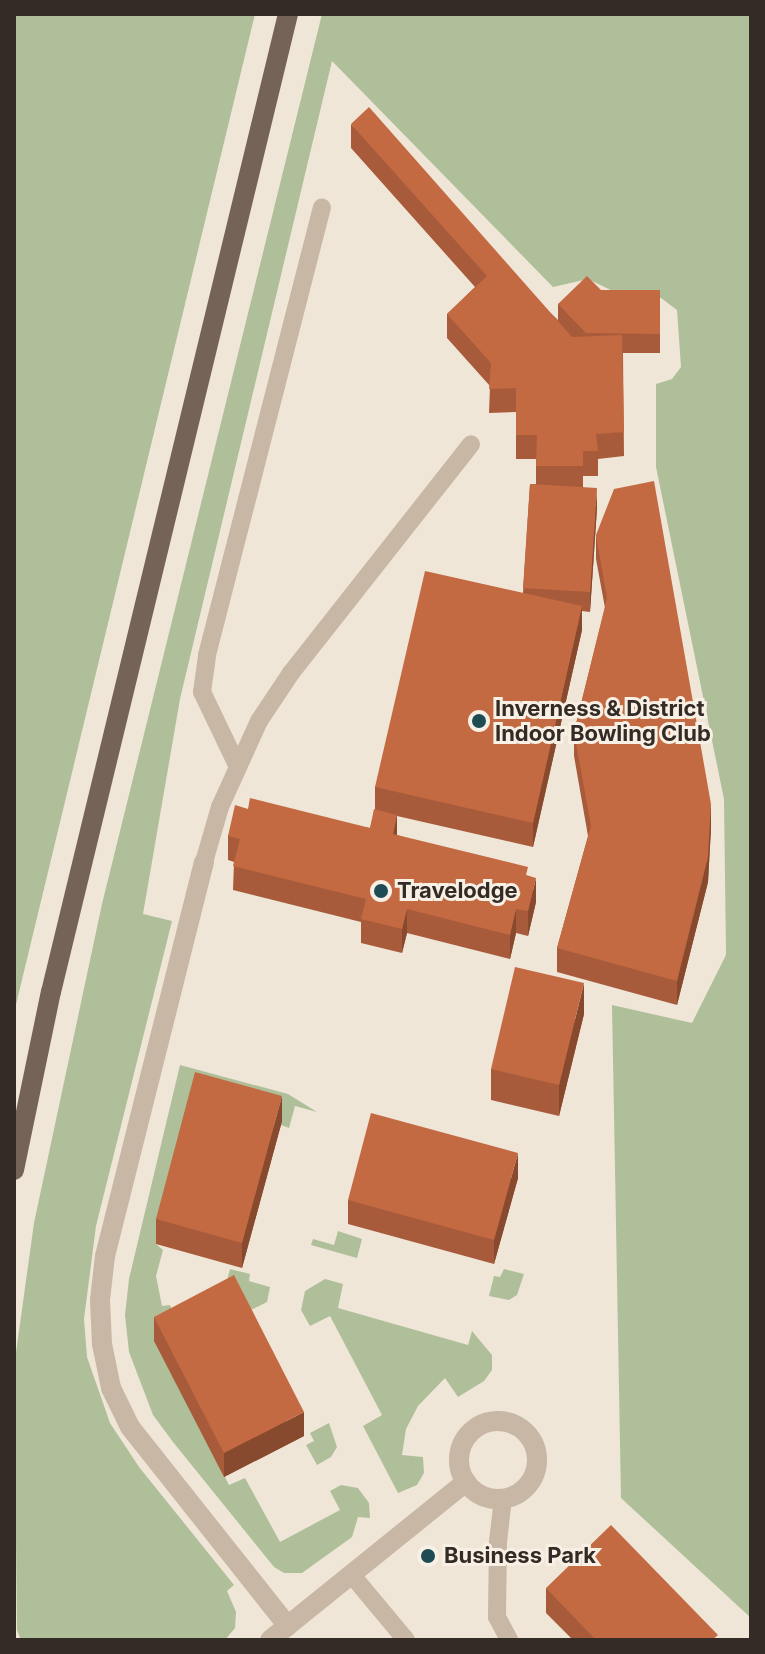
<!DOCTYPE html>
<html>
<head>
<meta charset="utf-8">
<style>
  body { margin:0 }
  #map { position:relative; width:765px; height:1654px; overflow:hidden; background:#f0e6d8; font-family:Inter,sans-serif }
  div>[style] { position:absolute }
  .green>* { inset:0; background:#afbf99 }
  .service>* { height:18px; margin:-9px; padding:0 9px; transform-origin:9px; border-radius:9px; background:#c8b7a5 }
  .minor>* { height:20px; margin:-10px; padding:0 10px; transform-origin:10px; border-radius:10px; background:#c8b7a5 }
  .minor>.ring { margin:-10px; padding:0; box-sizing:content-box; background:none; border:20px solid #c8b7a5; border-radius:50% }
  .primary>* { height:20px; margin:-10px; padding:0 10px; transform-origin:10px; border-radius:10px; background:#756357 }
  .wall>* { inset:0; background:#a85b3a }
  .shaded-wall>* { inset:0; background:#884a2f }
  .building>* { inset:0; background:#c36a43 }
  .dots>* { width:22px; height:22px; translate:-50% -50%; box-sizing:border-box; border:4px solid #f8f0e4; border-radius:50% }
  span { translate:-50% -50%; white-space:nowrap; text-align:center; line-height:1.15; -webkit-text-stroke:6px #f8f0e4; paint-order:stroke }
  .poi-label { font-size:22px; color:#332b26; font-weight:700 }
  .left { translate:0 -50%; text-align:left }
  .frame { position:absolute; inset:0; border:16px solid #332b26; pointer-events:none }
</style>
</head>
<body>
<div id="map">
  <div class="green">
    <i style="clip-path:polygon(14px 14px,255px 14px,14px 1013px)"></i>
    <i style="clip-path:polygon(322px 14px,751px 14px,751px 1618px,621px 1498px,612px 1005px,692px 1023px,726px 955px,724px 799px,656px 467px,656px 384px,672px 379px,681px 367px,677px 310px,661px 298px,619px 294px,588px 279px,553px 287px,332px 61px,180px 699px,143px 914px,172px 921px,96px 1226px,84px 1319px,87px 1357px,110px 1423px,139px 1467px,234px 1585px,227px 1591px,236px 1612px,235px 1628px,225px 1640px,21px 1640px,17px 1630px,14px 1367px,34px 1223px,102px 904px)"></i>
    <i style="clip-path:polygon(180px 1065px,288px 1094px,317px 1112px,295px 1106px,289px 1128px,281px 1125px,156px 1244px,163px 1250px,156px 1276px,162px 1306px,170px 1305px,180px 1328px,155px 1341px,229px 1485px,245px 1478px,280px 1542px,340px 1510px,330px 1491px,341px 1485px,358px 1488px,369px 1503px,370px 1518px,358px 1517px,352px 1537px,302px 1573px,284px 1573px,274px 1567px,173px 1442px,153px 1415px,129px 1352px,125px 1315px,129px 1279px)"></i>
    <i style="clip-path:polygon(338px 1231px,362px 1239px,357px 1258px,311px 1245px,313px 1239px,334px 1245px)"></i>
    <i style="clip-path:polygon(230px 1269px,250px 1274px,249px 1281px,270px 1287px,267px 1302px,247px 1312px,221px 1304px)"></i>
    <i style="clip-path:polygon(504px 1269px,524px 1274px,517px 1295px,509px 1300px,489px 1296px,494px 1276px,500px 1277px)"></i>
    <i style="clip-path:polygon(325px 1279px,343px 1284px,338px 1308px,468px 1345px,472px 1331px,492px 1355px,492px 1370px,484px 1381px,458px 1397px,445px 1378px,418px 1406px,406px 1429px,402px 1455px,423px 1457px,424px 1473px,417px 1485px,398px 1493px,363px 1426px,382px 1415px,330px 1316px,310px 1326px,301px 1310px,305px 1291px)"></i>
    <i style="clip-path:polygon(329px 1423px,337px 1447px,331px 1457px,317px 1465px,306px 1445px,314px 1441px,310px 1433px)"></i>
  </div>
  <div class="service">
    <i style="left:237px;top:765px;width:81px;rotate:-115.6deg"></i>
    <i style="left:202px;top:692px;width:37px;rotate:-82deg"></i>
    <i style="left:207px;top:655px;width:462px;rotate:-75.6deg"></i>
    <i style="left:204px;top:862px;width:57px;rotate:-73.8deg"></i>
    <i style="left:220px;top:807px;width:94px;rotate:-65.6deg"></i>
    <i style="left:259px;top:721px;width:58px;rotate:-56.3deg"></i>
    <i style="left:291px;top:673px;width:291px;rotate:-51.8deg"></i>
    <i style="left:503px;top:1498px;width:44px;rotate:96.5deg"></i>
    <i style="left:498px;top:1542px;width:75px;rotate:90.8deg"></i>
    <i style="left:497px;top:1617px;width:26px;rotate:62deg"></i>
    <i style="left:351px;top:1574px;width:86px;rotate:50.2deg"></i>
  </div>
  <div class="minor">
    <i style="left:204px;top:862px;width:406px;rotate:104.1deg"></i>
    <i style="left:105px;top:1256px;width:44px;rotate:96.5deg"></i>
    <i style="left:100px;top:1300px;width:44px;rotate:87.4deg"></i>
    <i style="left:102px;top:1344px;width:45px;rotate:78.4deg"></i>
    <i style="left:111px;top:1388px;width:43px;rotate:64deg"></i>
    <i style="left:130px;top:1427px;width:254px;rotate:51.6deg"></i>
    <i class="ring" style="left:459px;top:1421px;width:58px;height:58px"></i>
    <i style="left:270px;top:1640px;width:252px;rotate:-38.9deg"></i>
  </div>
  <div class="primary">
    <i style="left:14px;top:1170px;width:182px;rotate:-78.3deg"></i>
    <i style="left:51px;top:992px;width:1006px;rotate:-76.38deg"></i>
  </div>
  <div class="wall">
    <i style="clip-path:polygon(351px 124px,558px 320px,558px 304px,601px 290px,660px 290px,660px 353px,623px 353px,624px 456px,598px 459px,598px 476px,583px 476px,583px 487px,597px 508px,590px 612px,582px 611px,582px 630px,533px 847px,397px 816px,397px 835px,528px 876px,536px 902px,528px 936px,516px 933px,510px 959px,407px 933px,402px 953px,361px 943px,361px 922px,233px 890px,234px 862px,228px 860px,228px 836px,248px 809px,370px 828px,375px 810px,375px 787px,523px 593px,530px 484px,536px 484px,536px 459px,516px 459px,516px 412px,489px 413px,490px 386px,447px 338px,447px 314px,475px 287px,351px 148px)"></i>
    <i style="clip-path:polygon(596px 535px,711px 828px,708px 882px,677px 1005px,557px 972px,557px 948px,588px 836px,574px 756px,574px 732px,605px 608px,596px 559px)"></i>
    <i style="clip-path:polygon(584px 1014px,559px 1116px,491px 1100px,491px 1069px)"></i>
    <i style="clip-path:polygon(282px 1121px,242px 1268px,156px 1244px,156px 1219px)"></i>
    <i style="clip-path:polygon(518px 1178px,494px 1264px,348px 1224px,348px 1200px)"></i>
    <i style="clip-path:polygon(154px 1317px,304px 1436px,224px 1477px,154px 1341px)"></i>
    <i style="clip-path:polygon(546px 1588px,718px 1640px,573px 1640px,546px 1613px)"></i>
  </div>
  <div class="shaded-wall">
    <i style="clip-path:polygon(597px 488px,597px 508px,590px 612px,590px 592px)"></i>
    <i style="clip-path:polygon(582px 606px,582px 630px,533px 847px,533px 823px)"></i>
    <i style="clip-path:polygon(711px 804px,711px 828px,708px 882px,677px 1005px,677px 981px)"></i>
    <i style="clip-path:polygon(397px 815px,397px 839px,393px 834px)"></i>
    <i style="clip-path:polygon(536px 878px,536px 902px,528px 936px,528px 911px)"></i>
    <i style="clip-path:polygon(407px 909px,407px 933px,402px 953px,402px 929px)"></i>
    <i style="clip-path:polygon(516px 909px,516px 933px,510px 959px,510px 935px)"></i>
    <i style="clip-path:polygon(584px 983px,584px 1014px,559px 1116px,559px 1085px)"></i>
    <i style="clip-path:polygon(282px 1096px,282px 1121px,242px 1268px,242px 1243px)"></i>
    <i style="clip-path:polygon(518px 1153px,518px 1178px,494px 1264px,494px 1240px)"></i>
    <i style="clip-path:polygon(304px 1412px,304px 1436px,224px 1477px,224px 1453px)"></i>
  </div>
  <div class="building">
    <i style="clip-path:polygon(369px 107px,572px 337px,622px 335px,624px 432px,596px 434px,598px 451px,583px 451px,583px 466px,536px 466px,537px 435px,516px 435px,516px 388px,489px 389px,491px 363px,447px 314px,487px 276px,351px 124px)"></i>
    <i style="clip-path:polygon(587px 276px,601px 290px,660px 290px,660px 334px,586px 333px,558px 304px)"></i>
    <i style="clip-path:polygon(654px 481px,711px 804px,708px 857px,677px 981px,557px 948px,591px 826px,574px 732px,607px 598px,596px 535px,614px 489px)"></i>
    <i style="clip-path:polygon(530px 484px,597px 488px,590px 592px,523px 588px)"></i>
    <i style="clip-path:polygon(425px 571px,582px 606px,533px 823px,375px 787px)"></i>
    <i style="clip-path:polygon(250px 798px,370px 828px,374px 809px,397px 815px,393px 834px,528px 867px,526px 875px,536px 878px,528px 911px,516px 909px,510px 935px,407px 909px,402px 929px,361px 919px,366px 899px,233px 866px,240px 839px,228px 836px,235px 805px,248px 809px)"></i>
    <i style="clip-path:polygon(515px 967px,584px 983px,559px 1085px,491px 1069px)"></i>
    <i style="clip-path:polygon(195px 1072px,282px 1096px,242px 1243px,156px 1219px)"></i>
    <i style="clip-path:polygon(371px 1113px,518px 1153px,494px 1240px,348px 1200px)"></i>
    <i style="clip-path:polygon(234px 1275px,304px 1412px,224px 1453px,154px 1317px)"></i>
    <i style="clip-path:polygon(611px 1525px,718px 1635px,712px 1640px,596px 1640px,546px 1588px)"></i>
  </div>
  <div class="dots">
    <i style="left:479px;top:721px;background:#1d4c54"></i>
    <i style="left:381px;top:891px;background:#1d4c54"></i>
    <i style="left:428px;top:1556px;background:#1d4c54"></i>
  </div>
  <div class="poi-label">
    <span class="left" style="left:495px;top:721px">Inverness &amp; District<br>Indoor Bowling Club</span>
    <span class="left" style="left:397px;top:891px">Travelodge</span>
    <span class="left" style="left:444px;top:1556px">Business Park</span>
  </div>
  <div class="frame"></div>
</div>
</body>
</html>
